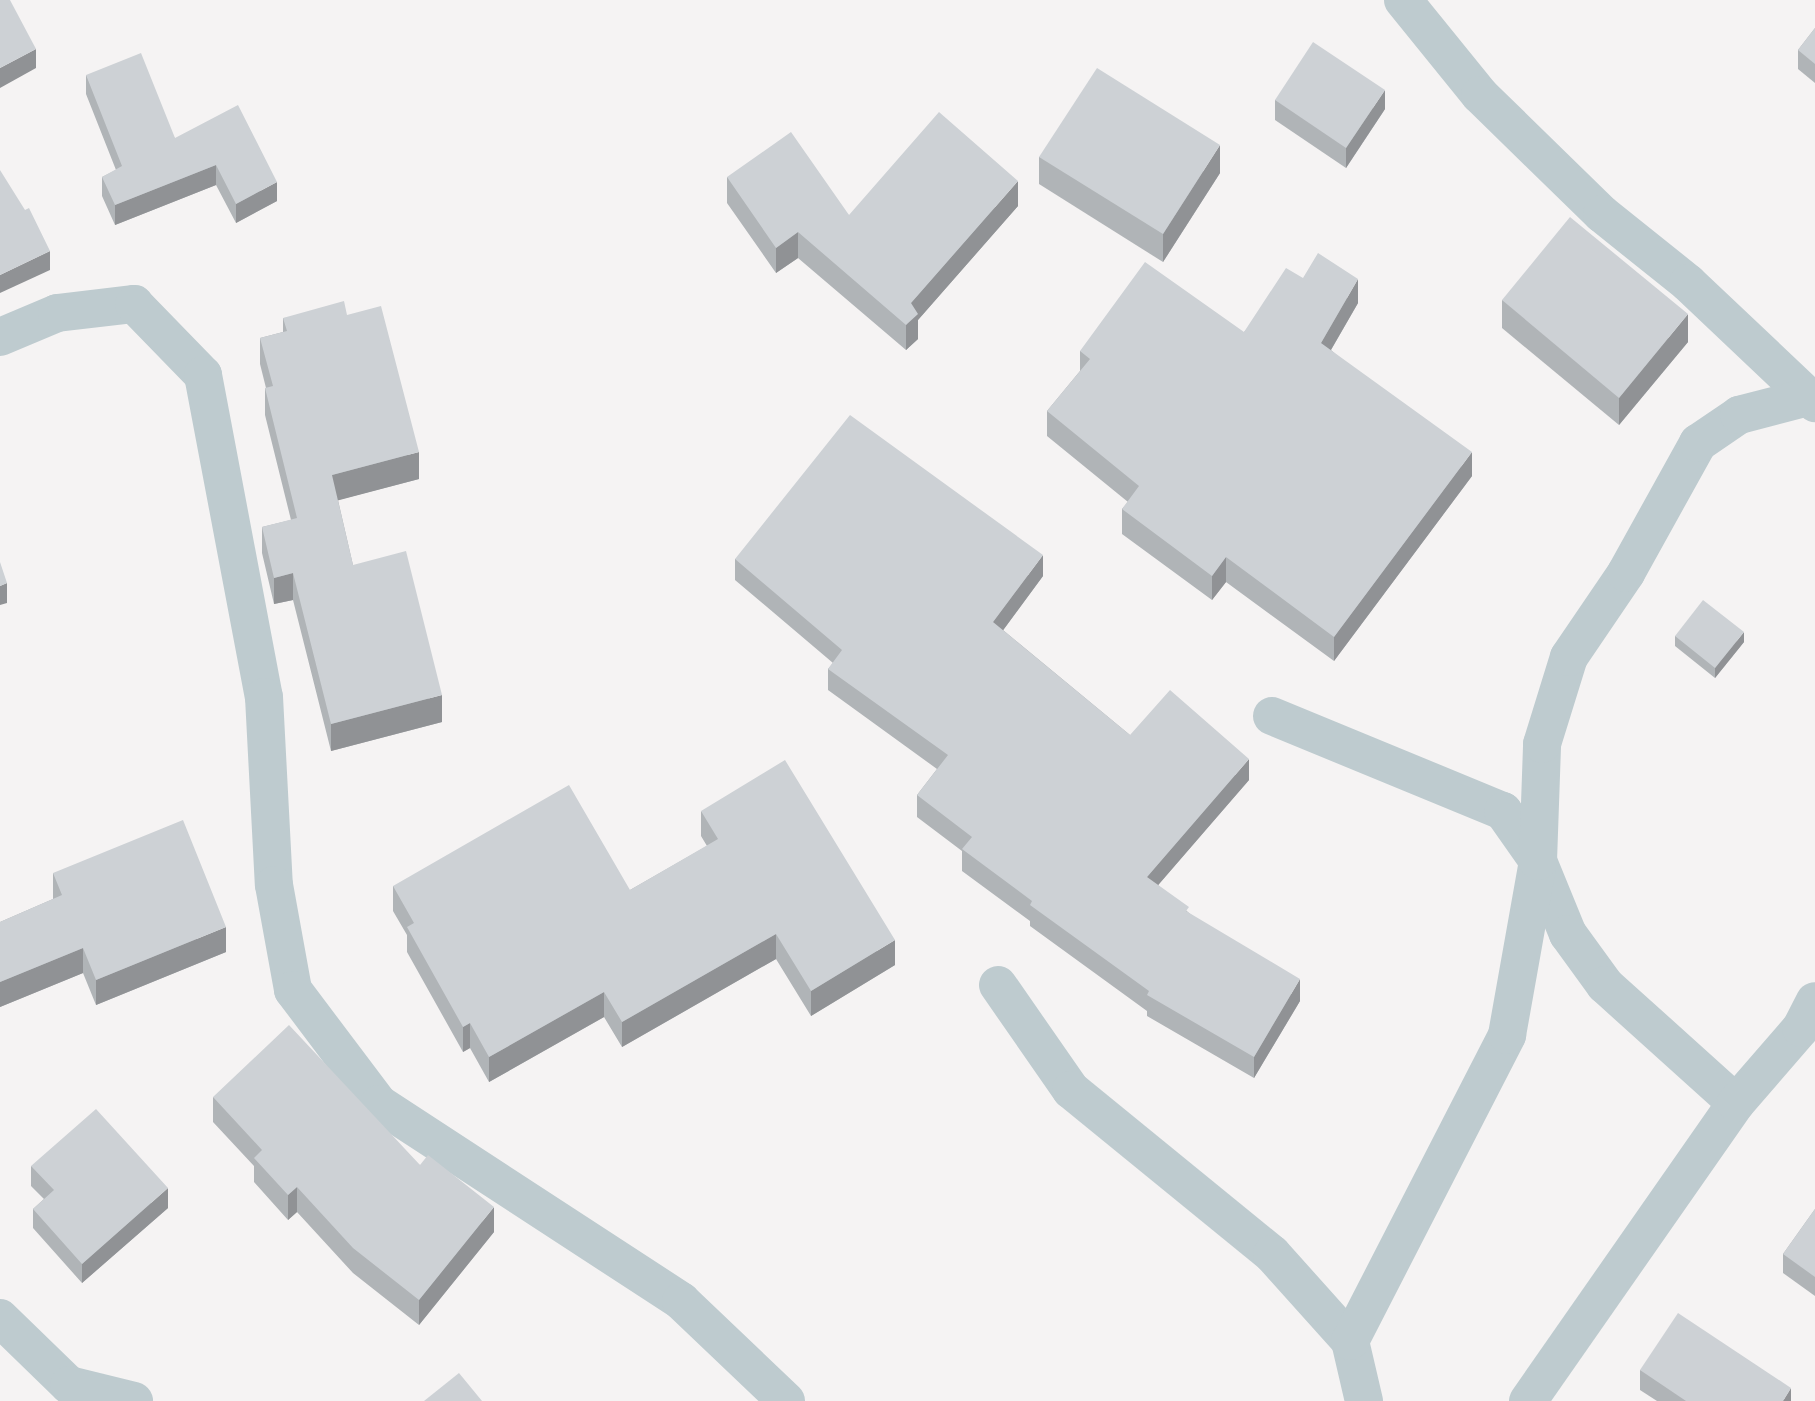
<!DOCTYPE html>
<html>
<head>
<meta charset="utf-8">
<style>
  body { margin:0 }
  #map { position:relative; width:1815px; height:1401px; overflow:hidden; background:#f5f3f3; font-family:"Fira Sans",sans-serif }
  div>[style] { position:absolute }
  .minor>* { height:38px; margin:-19px; padding:0 19px; transform-origin:19px; border-radius:19px; background:#becbcf }
  .wall>* { inset:0; background:#b0b4b7 }
  .shaded-wall>* { inset:0; background:#909295 }
  .building>* { inset:0; background:#cdd1d5 }
  span { translate:-50% -50%; white-space:nowrap; text-align:center; line-height:1.15; -webkit-text-stroke:6px #fff; paint-order:stroke }
</style>
</head>
<body>
<div id="map">
  <div class="minor">
    <i style="left:1403px;top:0;width:122px;rotate:51deg"></i>
    <i style="left:1480px;top:95px;width:170px;rotate:44.3deg"></i>
    <i style="left:1602px;top:214px;width:110px;rotate:38.7deg"></i>
    <i style="left:1688px;top:283px;width:175px;rotate:43.4deg"></i>
    <i style="left:0;top:337px;width:62px;rotate:-22.8deg"></i>
    <i style="left:57px;top:313px;width:78px;rotate:-6.7deg"></i>
    <i style="left:134px;top:304px;width:99px;rotate:45.8deg"></i>
    <i style="left:203px;top:375px;width:328px;rotate:79.3deg"></i>
    <i style="left:264px;top:697px;width:188px;rotate:87deg"></i>
    <i style="left:274px;top:885px;width:107px;rotate:79.7deg"></i>
    <i style="left:293px;top:990px;width:143px;rotate:53deg"></i>
    <i style="left:379px;top:1104px;width:361px;rotate:33.1deg"></i>
    <i style="left:681px;top:1301px;width:145px;rotate:43.6deg"></i>
    <i style="left:1272px;top:716px;width:250px;rotate:22.4deg"></i>
    <i style="left:1503px;top:811px;width:61px;rotate:55deg"></i>
    <i style="left:1538px;top:861px;width:79px;rotate:67.7deg"></i>
    <i style="left:1568px;top:934px;width:63px;rotate:54deg"></i>
    <i style="left:1605px;top:985px;width:176px;rotate:42deg"></i>
    <i style="left:998px;top:985px;width:128px;rotate:55.2deg"></i>
    <i style="left:1071px;top:1090px;width:259px;rotate:39.2deg"></i>
    <i style="left:1272px;top:1254px;width:117px;rotate:48.1deg"></i>
    <i style="left:1350px;top:1341px;width:62px;rotate:76.9deg"></i>
    <i style="left:0;top:1318px;width:96px;rotate:44.2deg"></i>
    <i style="left:69px;top:1385px;width:67px;rotate:13.8deg"></i>
    <i style="left:1350px;top:1341px;width:344px;rotate:-62.8deg"></i>
    <i style="left:1507px;top:1035px;width:177px;rotate:-79.9deg"></i>
    <i style="left:1538px;top:861px;width:117px;rotate:-88deg"></i>
    <i style="left:1542px;top:744px;width:91px;rotate:-72.8deg"></i>
    <i style="left:1569px;top:657px;width:102px;rotate:-55.8deg"></i>
    <i style="left:1626px;top:573px;width:149px;rotate:-61deg"></i>
    <i style="left:1698px;top:443px;width:50px;rotate:-34.3deg"></i>
    <i style="left:1739px;top:415px;width:71px;rotate:-14.6deg"></i>
    <i style="left:1528px;top:1401px;width:363px;rotate:-55.1deg"></i>
    <i style="left:1736px;top:1103px;width:99px;rotate:-49.1deg"></i>
    <i style="left:1801px;top:1028px;width:30px;rotate:-63deg"></i>
  </div>
  <div class="wall">
    <i style="clip-path:polygon(1815px 28px,1815px 83px,1798px 69px,1798px 50px)"></i>
    <i style="clip-path:polygon(86px 75px,175px 138px,277px 201px,236px 223px,216px 185px,115px 225px,102px 196px,102px 177px,116px 170px,86px 94px)"></i>
    <i style="clip-path:polygon(1275px 100px,1385px 109px,1346px 168px,1275px 120px)"></i>
    <i style="clip-path:polygon(1039px 157px,1220px 173px,1163px 262px,1039px 184px)"></i>
    <i style="clip-path:polygon(727px 177px,849px 215px,1018px 206px,918px 320px,918px 339px,906px 350px,798px 258px,776px 273px,727px 203px)"></i>
    <i style="clip-path:polygon(1303px 278px,1358px 303px,1331px 350px,1472px 476px,1334px 661px,1226px 582px,1212px 600px,1122px 534px,1122px 509px,1128px 502px,1047px 436px,1047px 411px,1080px 371px,1080px 351px,1244px 332px)"></i>
    <i style="clip-path:polygon(1502px 300px,1688px 342px,1619px 425px,1502px 328px)"></i>
    <i style="clip-path:polygon(347px 315px,419px 479px,338px 500px,353px 565px,442px 722px,331px 751px,293px 600px,274px 604px,262px 553px,262px 527px,291px 520px,265px 415px,265px 388px,266px 388px,260px 364px,260px 338px,283px 332px,283px 318px)"></i>
    <i style="clip-path:polygon(735px 559px,1043px 576px,1003px 630px,1130px 735px,1249px 780px,1158px 885px,1189px 913px,1300px 1001px,1254px 1078px,1147px 1016px,1147px 1011px,1030px 926px,1030px 921px,962px 871px,962px 851px,917px 817px,917px 795px,937px 769px,828px 690px,828px 669px,833px 663px,735px 580px)"></i>
    <i style="clip-path:polygon(1675px 636px,1744px 642px,1715px 678px,1675px 646px)"></i>
    <i style="clip-path:polygon(701px 811px,895px 965px,811px 1016px,776px 959px,622px 1047px,604px 1017px,489px 1082px,470px 1048px,463px 1052px,407px 952px,407px 935px,393px 911px,393px 886px,630px 890px,707px 846px,701px 836px)"></i>
    <i style="clip-path:polygon(53px 873px,226px 952px,96px 1005px,83px 973px,0 1007px,0 922px,53px 899px)"></i>
    <i style="clip-path:polygon(213px 1097px,420px 1165px,494px 1232px,419px 1325px,353px 1273px,297px 1212px,288px 1220px,254px 1182px,254px 1166px,213px 1122px)"></i>
    <i style="clip-path:polygon(31px 1166px,168px 1208px,82px 1283px,33px 1228px,33px 1209px,44px 1199px,31px 1186px)"></i>
    <i style="clip-path:polygon(1815px 1209px,1815px 1296px,1783px 1273px,1783px 1254px)"></i>
    <i style="clip-path:polygon(1640px 1370px,1791px 1401px,1657px 1401px,1640px 1390px)"></i>
  </div>
  <div class="shaded-wall">
    <i style="clip-path:polygon(36px 49px,36px 68px,0 88px,0 68px)"></i>
    <i style="clip-path:polygon(1385px 90px,1385px 109px,1346px 168px,1346px 148px)"></i>
    <i style="clip-path:polygon(1220px 145px,1220px 173px,1163px 262px,1163px 234px)"></i>
    <i style="clip-path:polygon(216px 165px,216px 185px,115px 225px,115px 205px)"></i>
    <i style="clip-path:polygon(1018px 181px,1018px 206px,918px 320px,918px 339px,906px 350px,906px 325px,911px 303px)"></i>
    <i style="clip-path:polygon(277px 182px,277px 201px,236px 223px,236px 204px)"></i>
    <i style="clip-path:polygon(798px 232px,798px 258px,776px 273px,776px 248px)"></i>
    <i style="clip-path:polygon(50px 251px,50px 270px,0 293px,0 275px)"></i>
    <i style="clip-path:polygon(1358px 279px,1358px 303px,1321px 367px,1321px 343px)"></i>
    <i style="clip-path:polygon(1688px 314px,1688px 342px,1619px 425px,1619px 398px)"></i>
    <i style="clip-path:polygon(419px 452px,419px 479px,332px 502px,332px 475px)"></i>
    <i style="clip-path:polygon(1472px 452px,1472px 476px,1334px 661px,1334px 637px)"></i>
    <i style="clip-path:polygon(1043px 555px,1043px 576px,993px 644px,993px 622px)"></i>
    <i style="clip-path:polygon(1226px 557px,1226px 582px,1212px 600px,1212px 576px)"></i>
    <i style="clip-path:polygon(293px 573px,293px 600px,274px 604px,274px 578px)"></i>
    <i style="clip-path:polygon(7px 583px,7px 603px,0 605px,0 586px)"></i>
    <i style="clip-path:polygon(1744px 632px,1744px 642px,1715px 678px,1715px 668px)"></i>
    <i style="clip-path:polygon(442px 695px,442px 722px,331px 751px,331px 724px)"></i>
    <i style="clip-path:polygon(1249px 759px,1249px 780px,1147px 898px,1147px 877px)"></i>
    <i style="clip-path:polygon(226px 927px,226px 952px,96px 1005px,96px 980px)"></i>
    <i style="clip-path:polygon(776px 934px,776px 959px,622px 1047px,622px 1022px)"></i>
    <i style="clip-path:polygon(895px 940px,895px 965px,811px 1016px,811px 991px)"></i>
    <i style="clip-path:polygon(83px 948px,83px 973px,0 1007px,0 982px)"></i>
    <i style="clip-path:polygon(1300px 979px,1300px 1001px,1254px 1078px,1254px 1057px)"></i>
    <i style="clip-path:polygon(604px 992px,604px 1017px,489px 1082px,489px 1057px)"></i>
    <i style="clip-path:polygon(470px 1023px,470px 1048px,463px 1052px,463px 1027px)"></i>
    <i style="clip-path:polygon(297px 1187px,297px 1212px,288px 1220px,288px 1195px)"></i>
    <i style="clip-path:polygon(168px 1188px,168px 1208px,82px 1283px,82px 1264px)"></i>
    <i style="clip-path:polygon(494px 1207px,494px 1232px,419px 1325px,419px 1300px)"></i>
    <i style="clip-path:polygon(1791px 1388px,1791px 1401px,1783px 1401px)"></i>
  </div>
  <div class="building">
    <i style="clip-path:polygon(0 0,10px 0,36px 49px,0 68px)"></i>
    <i style="clip-path:polygon(1815px 28px,1815px 64px,1798px 50px)"></i>
    <i style="clip-path:polygon(1313px 42px,1385px 90px,1346px 148px,1275px 100px)"></i>
    <i style="clip-path:polygon(141px 53px,175px 138px,238px 105px,277px 182px,236px 204px,216px 165px,115px 205px,102px 177px,122px 166px,86px 75px)"></i>
    <i style="clip-path:polygon(1097px 68px,1220px 145px,1163px 234px,1039px 157px)"></i>
    <i style="clip-path:polygon(939px 112px,1018px 181px,911px 303px,918px 314px,906px 325px,798px 232px,776px 248px,727px 177px,791px 132px,849px 215px)"></i>
    <i style="clip-path:polygon(0 170px,25px 210px,29px 208px,50px 251px,0 275px)"></i>
    <i style="clip-path:polygon(1570px 217px,1688px 314px,1619px 398px,1502px 300px)"></i>
    <i style="clip-path:polygon(1318px 253px,1358px 279px,1321px 343px,1472px 452px,1334px 637px,1226px 557px,1212px 576px,1122px 509px,1139px 486px,1047px 411px,1090px 359px,1080px 351px,1145px 262px,1244px 332px,1286px 268px,1303px 278px)"></i>
    <i style="clip-path:polygon(344px 301px,347px 315px,381px 306px,419px 452px,332px 475px,353px 565px,406px 551px,442px 695px,331px 724px,293px 573px,274px 578px,262px 527px,297px 518px,265px 388px,273px 386px,260px 338px,287px 331px,283px 318px)"></i>
    <i style="clip-path:polygon(850px 415px,1043px 555px,993px 622px,1130px 735px,1170px 690px,1249px 759px,1147px 877px,1189px 907px,1186px 911px,1300px 979px,1254px 1057px,1147px 995px,1149px 991px,1030px 905px,1032px 901px,962px 849px,972px 837px,917px 795px,948px 755px,828px 669px,842px 650px,735px 559px)"></i>
    <i style="clip-path:polygon(0 562px,7px 583px,0 586px)"></i>
    <i style="clip-path:polygon(1703px 600px,1744px 632px,1715px 668px,1675px 636px)"></i>
    <i style="clip-path:polygon(785px 760px,895px 940px,811px 991px,776px 934px,622px 1022px,604px 992px,489px 1057px,470px 1023px,463px 1027px,407px 927px,414px 923px,393px 886px,569px 785px,630px 890px,718px 839px,701px 811px)"></i>
    <i style="clip-path:polygon(183px 820px,226px 927px,96px 980px,83px 948px,0 982px,0 922px,62px 895px,53px 873px)"></i>
    <i style="clip-path:polygon(289px 1025px,420px 1165px,428px 1155px,494px 1207px,419px 1300px,353px 1248px,297px 1187px,288px 1195px,254px 1158px,262px 1150px,213px 1097px)"></i>
    <i style="clip-path:polygon(96px 1109px,168px 1188px,82px 1264px,33px 1209px,54px 1190px,31px 1166px)"></i>
    <i style="clip-path:polygon(1815px 1209px,1815px 1277px,1783px 1254px)"></i>
    <i style="clip-path:polygon(1678px 1313px,1791px 1388px,1783px 1401px,1686px 1401px,1640px 1370px)"></i>
    <i style="clip-path:polygon(459px 1373px,482px 1401px,424px 1401px)"></i>
  </div>
</div>
</body>
</html>
